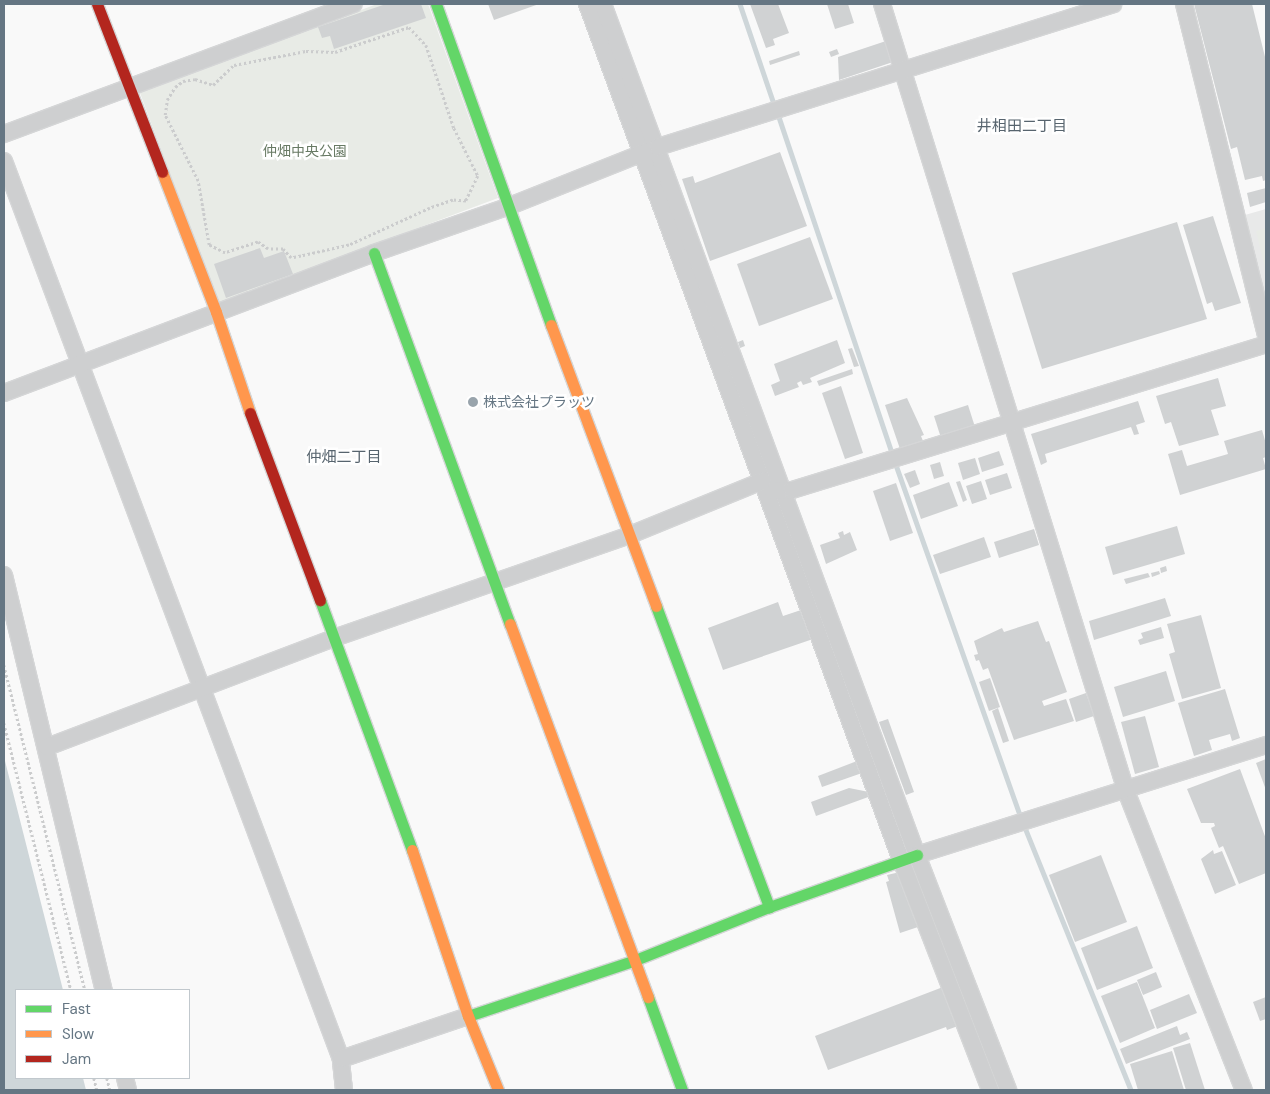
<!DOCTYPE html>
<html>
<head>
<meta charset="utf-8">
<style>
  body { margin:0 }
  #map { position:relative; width:1270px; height:1094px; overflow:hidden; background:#f9f9f9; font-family:"DM Sans","Noto Sans JP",sans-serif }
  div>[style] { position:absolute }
  .built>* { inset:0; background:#e8e9e9 }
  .green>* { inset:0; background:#e8ebe6 }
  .water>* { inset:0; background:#ced6d9 }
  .stream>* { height:4.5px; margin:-2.25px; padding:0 2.25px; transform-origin:2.25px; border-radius:2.25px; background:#ced6d9 }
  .building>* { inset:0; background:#d0d2d3 }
  .path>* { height:2.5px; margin-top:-1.25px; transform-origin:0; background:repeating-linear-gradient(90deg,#cbcccd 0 2.5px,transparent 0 5px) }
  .roads { filter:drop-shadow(1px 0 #d5d6d7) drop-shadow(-1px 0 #d5d6d7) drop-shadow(0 1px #d5d6d7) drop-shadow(0 -1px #d5d6d7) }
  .street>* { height:16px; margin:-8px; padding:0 8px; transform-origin:8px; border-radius:8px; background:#cecfd0 }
  .fast>* { height:11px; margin:-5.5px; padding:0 5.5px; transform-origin:5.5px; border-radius:5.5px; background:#63d668 }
  .slow>* { height:11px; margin:-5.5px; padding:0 5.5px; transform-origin:5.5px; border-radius:5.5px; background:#ff974d }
  .jam>* { height:11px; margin:-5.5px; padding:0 5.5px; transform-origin:5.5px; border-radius:5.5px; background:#b3261e }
  .dots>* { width:14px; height:14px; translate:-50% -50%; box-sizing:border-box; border:2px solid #fff; border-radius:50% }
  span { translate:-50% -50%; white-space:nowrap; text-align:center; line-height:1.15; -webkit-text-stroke:5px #fff; paint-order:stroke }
  .park-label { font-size:14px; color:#687a64 }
  .poi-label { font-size:14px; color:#657683 }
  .left { translate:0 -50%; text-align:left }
  .neighbourhood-label { font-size:15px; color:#57646e }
  .frame { position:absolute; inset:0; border:5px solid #657683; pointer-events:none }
  .legend { position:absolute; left:15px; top:989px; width:175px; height:90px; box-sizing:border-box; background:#fff; border:1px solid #c1c8cd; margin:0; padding:6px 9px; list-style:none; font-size:15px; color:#657683 }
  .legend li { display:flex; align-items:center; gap:10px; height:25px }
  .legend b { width:25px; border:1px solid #c1c8cd }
</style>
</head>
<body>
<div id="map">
  <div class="built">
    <i style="clip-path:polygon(1266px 209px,1266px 304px,1245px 215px)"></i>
  </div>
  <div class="green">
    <i style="clip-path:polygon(377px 4px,428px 4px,498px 198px,218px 303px,140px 93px)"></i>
    <i style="clip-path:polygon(1266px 228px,1266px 272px,1256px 231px)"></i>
  </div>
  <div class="water">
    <i style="clip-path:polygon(4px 757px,63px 990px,16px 990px,16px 1078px,83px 1078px,86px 1090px,4px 1090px)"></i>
  </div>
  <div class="stream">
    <i style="left:740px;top:4px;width:109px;rotate:71.2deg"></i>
    <i style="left:778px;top:114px;width:360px;rotate:71.4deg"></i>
    <i style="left:895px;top:462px;width:378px;rotate:70.5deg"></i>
    <i style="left:1024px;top:825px;width:286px;rotate:68deg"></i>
    <i style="left:973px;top:1021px;width:48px;rotate:70.4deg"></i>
  </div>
  <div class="building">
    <i style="clip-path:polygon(386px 4px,421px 4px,426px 18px,334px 49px,330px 36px,322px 38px,318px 27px)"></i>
    <i style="clip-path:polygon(488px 4px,539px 4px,494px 20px)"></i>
    <i style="clip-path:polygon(750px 4px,778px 4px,789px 33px,773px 39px,775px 45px,766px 48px)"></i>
    <i style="clip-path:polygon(827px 4px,848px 4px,854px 23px,835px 29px)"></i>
    <i style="clip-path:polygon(1194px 4px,1252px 4px,1266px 61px,1266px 180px,1263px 181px,1262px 176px,1245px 180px,1237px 147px,1231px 149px)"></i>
    <i style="clip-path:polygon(886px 41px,893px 62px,839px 80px,838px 57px)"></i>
    <i style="clip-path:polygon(837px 49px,839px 54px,831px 57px,829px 52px)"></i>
    <i style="clip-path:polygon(799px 51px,800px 55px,770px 65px,769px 61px)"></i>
    <i style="clip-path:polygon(780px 152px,807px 226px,710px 261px,682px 179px,693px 176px,695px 183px)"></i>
    <i style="clip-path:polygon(1266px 188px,1266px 202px,1250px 207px,1247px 193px)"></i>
    <i style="clip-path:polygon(1213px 216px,1241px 303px,1215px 311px,1212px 302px,1207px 304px,1183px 225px)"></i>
    <i style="clip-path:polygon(1177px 222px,1207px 319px,1042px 369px,1012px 273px)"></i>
    <i style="clip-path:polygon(810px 237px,833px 299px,759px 326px,737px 264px)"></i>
    <i style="clip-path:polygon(260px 248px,264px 258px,284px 251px,293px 274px,226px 298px,214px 264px)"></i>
    <i style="clip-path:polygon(743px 340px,745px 346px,740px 348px,738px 342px)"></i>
    <i style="clip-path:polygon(837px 340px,845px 363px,810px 378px,812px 382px,803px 385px,801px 381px,797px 383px,799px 387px,775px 396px,771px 385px,780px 381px,774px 364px)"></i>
    <i style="clip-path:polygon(852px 348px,859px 366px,854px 367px,848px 349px)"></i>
    <i style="clip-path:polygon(852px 369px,853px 374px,819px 386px,817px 381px)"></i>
    <i style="clip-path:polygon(1218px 378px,1226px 406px,1211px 410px,1219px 435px,1179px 446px,1171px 422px,1165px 424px,1156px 396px)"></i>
    <i style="clip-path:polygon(841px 386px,863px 453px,845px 459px,822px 393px)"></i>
    <i style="clip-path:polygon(907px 398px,924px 435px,921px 436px,923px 441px,900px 449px,885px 405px)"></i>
    <i style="clip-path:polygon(1138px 401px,1145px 422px,1136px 425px,1139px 434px,1134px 435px,1131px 427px,1045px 454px,1047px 462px,1041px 465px,1031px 434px)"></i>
    <i style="clip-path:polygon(968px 405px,975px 427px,941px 438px,934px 416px)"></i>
    <i style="clip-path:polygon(1262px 430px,1266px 444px,1266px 457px,1263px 458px,1266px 469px,1180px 495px,1168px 454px,1182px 450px,1187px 466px,1228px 454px,1224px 441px)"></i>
    <i style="clip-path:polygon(999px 451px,1004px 465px,982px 472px,978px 458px)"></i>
    <i style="clip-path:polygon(975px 458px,980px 474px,963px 480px,958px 463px)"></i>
    <i style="clip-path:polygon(940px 462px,944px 476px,934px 479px,930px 465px)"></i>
    <i style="clip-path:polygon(915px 470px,920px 484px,910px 488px,904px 474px)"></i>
    <i style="clip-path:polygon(1007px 473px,1012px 488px,990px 495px,985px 480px)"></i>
    <i style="clip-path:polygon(960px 481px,967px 500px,963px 502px,956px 482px)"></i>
    <i style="clip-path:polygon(981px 481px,987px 499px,972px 504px,966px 486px)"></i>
    <i style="clip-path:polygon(949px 482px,958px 506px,921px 519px,913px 495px)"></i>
    <i style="clip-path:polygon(896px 483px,913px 533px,890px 541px,873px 491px)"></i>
    <i style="clip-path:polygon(1177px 526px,1185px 554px,1113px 575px,1105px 547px)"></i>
    <i style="clip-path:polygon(1034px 529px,1039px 545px,999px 558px,994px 542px)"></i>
    <i style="clip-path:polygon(843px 531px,844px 535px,850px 532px,857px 550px,826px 564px,820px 545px,840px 538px,838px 533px)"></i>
    <i style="clip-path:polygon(984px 537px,991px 557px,940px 574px,933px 555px)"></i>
    <i style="clip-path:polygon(1166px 566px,1167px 571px,1161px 573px,1160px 568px)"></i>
    <i style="clip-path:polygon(1159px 571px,1160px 574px,1152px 577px,1151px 573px)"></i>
    <i style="clip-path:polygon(1148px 573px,1150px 577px,1126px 584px,1124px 579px)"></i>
    <i style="clip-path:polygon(1165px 598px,1171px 616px,1094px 640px,1089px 621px)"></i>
    <i style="clip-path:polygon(778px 602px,783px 616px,801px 610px,813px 639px,723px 670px,708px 628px)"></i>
    <i style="clip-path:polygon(1201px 615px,1221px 688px,1182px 699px,1169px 654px,1175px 652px,1167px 624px)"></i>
    <i style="clip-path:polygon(1038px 621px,1046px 642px,1049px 641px,1067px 692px,1042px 701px,1044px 706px,1066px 699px,1074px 721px,1014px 740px,988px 668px,983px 670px,979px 660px,976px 661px,974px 655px,978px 654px,974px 641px,1002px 628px,1004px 632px)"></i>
    <i style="clip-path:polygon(1161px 627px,1164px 638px,1140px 645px,1138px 640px,1143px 638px,1141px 633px)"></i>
    <i style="clip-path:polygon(1166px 671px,1175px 701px,1123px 717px,1114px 687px)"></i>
    <i style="clip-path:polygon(990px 678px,1000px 707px,989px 711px,979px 682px)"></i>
    <i style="clip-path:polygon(1225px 689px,1240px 738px,1232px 741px,1230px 734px,1209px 740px,1212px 750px,1194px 756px,1178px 703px)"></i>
    <i style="clip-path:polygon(1086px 693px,1094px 716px,1076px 722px,1069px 699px)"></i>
    <i style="clip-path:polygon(998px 708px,1009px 741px,1003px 743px,992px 711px)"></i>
    <i style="clip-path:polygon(1145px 716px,1159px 767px,1135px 774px,1121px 722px)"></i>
    <i style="clip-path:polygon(888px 719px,914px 792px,906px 795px,879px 722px)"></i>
    <i style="clip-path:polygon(1266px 759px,1266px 790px,1256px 763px)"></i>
    <i style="clip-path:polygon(857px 761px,862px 773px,822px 787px,818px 776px)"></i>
    <i style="clip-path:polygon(1240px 769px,1266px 839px,1266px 873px,1239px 884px,1223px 846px,1219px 848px,1211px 828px,1215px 826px,1214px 823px,1201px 823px,1187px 789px)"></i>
    <i style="clip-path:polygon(849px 788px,869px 792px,871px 796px,816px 816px,811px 802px)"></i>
    <i style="clip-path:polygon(1213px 850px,1214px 854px,1222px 851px,1236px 885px,1215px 894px,1201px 859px)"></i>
    <i style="clip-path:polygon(1101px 855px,1127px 922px,1075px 942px,1049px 875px)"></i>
    <i style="clip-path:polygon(900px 872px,921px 926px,900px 933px,886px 882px,889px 881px,887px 875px)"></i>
    <i style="clip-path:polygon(1137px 926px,1153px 968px,1097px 990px,1081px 948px)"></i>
    <i style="clip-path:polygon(1156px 972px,1162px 987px,1143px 995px,1137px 980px)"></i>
    <i style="clip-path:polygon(1137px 982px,1155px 1028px,1120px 1043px,1101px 996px)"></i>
    <i style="clip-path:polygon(943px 987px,958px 1026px,947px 1030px,946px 1027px,828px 1070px,815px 1036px)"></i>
    <i style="clip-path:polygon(1189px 994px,1197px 1013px,1157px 1029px,1150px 1010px)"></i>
    <i style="clip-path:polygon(1266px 997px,1266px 1019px,1260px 1021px,1253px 1002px)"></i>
    <i style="clip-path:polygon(1177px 1026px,1180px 1035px,1187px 1032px,1190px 1039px,1126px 1064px,1120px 1049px)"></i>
    <i style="clip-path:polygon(1190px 1043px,1205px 1090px,1186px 1090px,1173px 1048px)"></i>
    <i style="clip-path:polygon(1172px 1051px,1184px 1090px,1138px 1090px,1130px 1064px)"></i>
  </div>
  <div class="path">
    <i style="left:409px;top:27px;width:25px;rotate:47deg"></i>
    <i style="left:426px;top:45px;width:88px;rotate:71.4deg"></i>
    <i style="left:454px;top:128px;width:54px;rotate:63.4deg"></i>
    <i style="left:478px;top:176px;width:28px;rotate:116deg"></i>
    <i style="left:466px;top:201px;width:13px;rotate:-176deg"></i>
    <i style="left:453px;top:200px;width:24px;rotate:161deg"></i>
    <i style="left:430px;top:208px;width:89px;rotate:155.4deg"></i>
    <i style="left:349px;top:245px;width:49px;rotate:167.1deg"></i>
    <i style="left:301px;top:256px;width:10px;rotate:169deg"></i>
    <i style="left:291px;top:258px;width:12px;rotate:-132deg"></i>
    <i style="left:283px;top:249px;width:15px;rotate:180deg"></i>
    <i style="left:268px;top:249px;width:12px;rotate:-145deg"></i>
    <i style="left:258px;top:242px;width:35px;rotate:162deg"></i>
    <i style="left:225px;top:253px;width:18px;rotate:-153deg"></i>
    <i style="left:209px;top:245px;width:65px;rotate:-99.8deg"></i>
    <i style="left:198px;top:181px;width:74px;rotate:-116.6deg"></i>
    <i style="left:165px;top:115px;width:15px;rotate:-82deg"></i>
    <i style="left:167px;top:100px;width:15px;rotate:-58deg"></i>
    <i style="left:175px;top:87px;width:10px;rotate:-37deg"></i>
    <i style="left:183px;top:81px;width:12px;rotate:-9deg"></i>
    <i style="left:195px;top:79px;width:19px;rotate:18deg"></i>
    <i style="left:213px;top:85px;width:29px;rotate:-44deg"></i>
    <i style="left:234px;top:65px;width:73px;rotate:-11deg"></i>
    <i style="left:306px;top:51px;width:29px;rotate:2deg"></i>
    <i style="left:335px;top:52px;width:78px;rotate:-18.7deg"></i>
    <i style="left:4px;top:665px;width:335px;rotate:76deg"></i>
    <i style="left:4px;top:723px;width:275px;rotate:75.9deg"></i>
    <i style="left:94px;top:1078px;width:12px;rotate:76deg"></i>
    <i style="left:107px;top:1078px;width:12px;rotate:76deg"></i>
  </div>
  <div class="roads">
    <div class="street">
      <i style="left:587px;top:4px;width:912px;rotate:69.86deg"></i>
      <i style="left:901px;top:860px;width:247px;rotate:68.8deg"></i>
      <i style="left:603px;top:4px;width:907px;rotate:69.75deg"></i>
      <i style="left:917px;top:855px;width:252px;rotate:68.8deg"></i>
      <i style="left:882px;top:4px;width:824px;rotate:72.77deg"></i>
      <i style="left:1126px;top:791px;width:321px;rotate:68.5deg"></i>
      <i style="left:1184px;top:4px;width:341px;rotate:76.1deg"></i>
      <i style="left:4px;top:134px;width:373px;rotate:-20.4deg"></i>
      <i style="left:4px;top:161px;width:959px;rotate:69.43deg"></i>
      <i style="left:4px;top:393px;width:396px;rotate:-20.7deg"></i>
      <i style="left:374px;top:253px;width:141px;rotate:-19.1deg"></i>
      <i style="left:507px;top:207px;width:162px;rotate:-21.7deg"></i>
      <i style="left:658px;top:147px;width:477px;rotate:-17.4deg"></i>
      <i style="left:773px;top:491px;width:19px;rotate:-3deg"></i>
      <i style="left:792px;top:490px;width:496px;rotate:-17.1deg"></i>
      <i style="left:4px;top:575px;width:427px;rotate:76.5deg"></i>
      <i style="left:47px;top:747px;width:307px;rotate:-20.8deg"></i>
      <i style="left:334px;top:638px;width:313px;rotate:-19.2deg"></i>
      <i style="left:630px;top:535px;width:143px;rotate:-22.2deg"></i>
      <i style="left:917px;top:855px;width:366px;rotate:-17.5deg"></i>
      <i style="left:125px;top:1078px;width:12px;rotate:76deg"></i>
      <i style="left:344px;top:1090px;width:31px;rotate:-96deg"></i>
      <i style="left:341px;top:1059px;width:134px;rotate:-18.7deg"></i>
    </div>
    <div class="fast">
      <i style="left:436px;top:4px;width:341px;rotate:70.3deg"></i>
      <i style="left:374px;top:253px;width:395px;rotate:69.9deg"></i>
      <i style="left:320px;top:600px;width:266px;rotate:69.8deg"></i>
      <i style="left:656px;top:606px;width:322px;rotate:69.4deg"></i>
      <i style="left:648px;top:997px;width:99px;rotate:69.9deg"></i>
      <i style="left:468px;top:1016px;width:176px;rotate:-18.5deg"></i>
      <i style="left:635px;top:960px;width:144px;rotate:-21.6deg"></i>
      <i style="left:769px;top:907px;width:157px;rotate:-19.4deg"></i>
    </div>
    <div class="slow">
      <i style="left:162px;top:172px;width:150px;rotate:68.9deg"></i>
      <i style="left:216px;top:312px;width:107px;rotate:71.4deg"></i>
      <i style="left:551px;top:325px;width:300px;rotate:69.5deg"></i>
      <i style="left:510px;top:624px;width:398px;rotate:69.7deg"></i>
      <i style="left:412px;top:850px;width:175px;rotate:71.4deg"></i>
      <i style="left:468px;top:1016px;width:80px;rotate:67.9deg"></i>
    </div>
    <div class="jam">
      <i style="left:97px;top:4px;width:180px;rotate:68.8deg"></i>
      <i style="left:250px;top:413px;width:200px;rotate:69.5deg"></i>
    </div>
  </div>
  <div class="dots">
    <i style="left:473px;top:402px;background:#99a4ac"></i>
  </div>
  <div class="park-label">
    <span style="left:305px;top:151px">仲畑中央公園</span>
  </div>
  <div class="poi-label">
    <span class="left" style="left:483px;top:402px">株式会社プラッツ</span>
  </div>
  <div class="neighbourhood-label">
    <span style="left:1022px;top:127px">井相田二丁目</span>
    <span style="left:344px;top:458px">仲畑二丁目</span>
  </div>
  <div class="frame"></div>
  <ul class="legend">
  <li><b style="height:6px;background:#63d668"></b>Fast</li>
  <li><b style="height:6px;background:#ff974d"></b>Slow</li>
  <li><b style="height:6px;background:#b3261e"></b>Jam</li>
  </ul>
</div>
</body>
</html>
